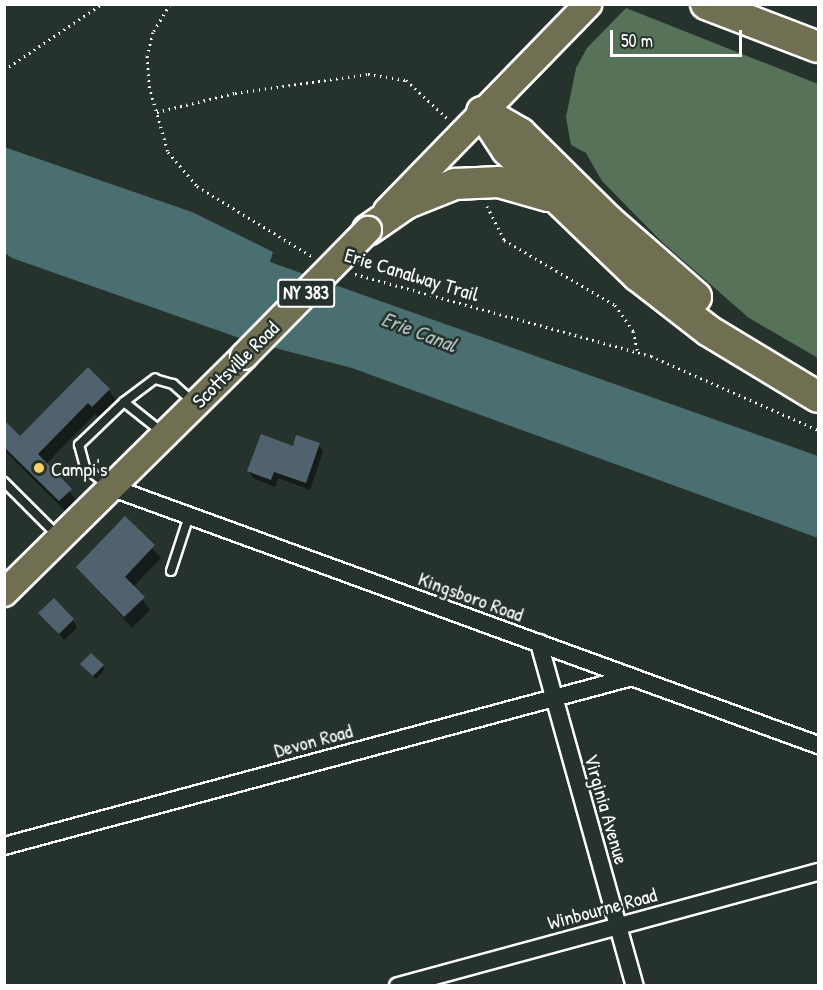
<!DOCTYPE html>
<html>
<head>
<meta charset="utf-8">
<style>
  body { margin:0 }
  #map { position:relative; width:823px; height:990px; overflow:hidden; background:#26332d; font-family:"Patrick Hand",sans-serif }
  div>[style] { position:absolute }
  .green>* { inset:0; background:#56735a }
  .water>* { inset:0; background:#4b6e71 }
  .shadow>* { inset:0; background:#0007 }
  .building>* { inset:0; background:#50626d }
  .path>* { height:3px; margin-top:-1.5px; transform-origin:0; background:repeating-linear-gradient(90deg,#fff 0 1.5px,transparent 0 6px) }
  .roads { filter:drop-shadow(2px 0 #fff) drop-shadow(-2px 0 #fff) drop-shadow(0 2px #fff) drop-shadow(0 -2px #fff) }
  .lane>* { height:8px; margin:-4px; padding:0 4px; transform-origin:4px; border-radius:4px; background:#26332d }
  .street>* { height:16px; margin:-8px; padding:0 8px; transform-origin:8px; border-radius:8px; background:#26332d }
  .primary>* { height:26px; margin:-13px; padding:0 13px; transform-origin:13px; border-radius:13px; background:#716f52 }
  .highway>* { height:30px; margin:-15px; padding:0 15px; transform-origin:15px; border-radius:15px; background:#716f52 }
  .bridges { filter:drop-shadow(2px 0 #fff) drop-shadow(-2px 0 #fff) drop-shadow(0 2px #fff) drop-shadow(0 -2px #fff) }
  .primary-bridge>* { height:26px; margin:-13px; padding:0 13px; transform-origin:13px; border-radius:13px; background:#716f52 }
  .dots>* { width:16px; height:16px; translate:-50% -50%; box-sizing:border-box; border:3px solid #26332d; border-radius:50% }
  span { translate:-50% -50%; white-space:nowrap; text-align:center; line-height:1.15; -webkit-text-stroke:5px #26332d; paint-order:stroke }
  .shield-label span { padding:2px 4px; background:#26332d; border:2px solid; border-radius:4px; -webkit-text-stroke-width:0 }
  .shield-label { font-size:18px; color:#fff; font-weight:700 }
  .street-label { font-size:20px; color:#fff }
  .poi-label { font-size:20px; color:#fff }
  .left { translate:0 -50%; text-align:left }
  .water-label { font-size:21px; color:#aebebf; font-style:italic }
  .frame { position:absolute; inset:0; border:6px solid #fff; pointer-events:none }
  .scale { position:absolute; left:610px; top:30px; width:132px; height:27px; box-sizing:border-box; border:3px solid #fff; border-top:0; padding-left:8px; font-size:18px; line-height:21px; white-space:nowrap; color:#fff; -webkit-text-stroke:4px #26332d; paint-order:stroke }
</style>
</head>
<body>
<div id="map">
  <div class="green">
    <i style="clip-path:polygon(626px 8px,818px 84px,818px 358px,749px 318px,663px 243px,602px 181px,586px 153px,571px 145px,566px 117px,576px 68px,587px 48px)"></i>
  </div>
  <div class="water">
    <i style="clip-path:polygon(4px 147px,192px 212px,273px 252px,270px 262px,818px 456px,818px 538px,352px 368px,248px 341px,12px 258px,5px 253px)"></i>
  </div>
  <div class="shadow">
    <i style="clip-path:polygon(109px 390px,116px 401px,99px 418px,95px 414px,46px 464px,77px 501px,66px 512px,4px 450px,4px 424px,20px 438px)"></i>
    <i style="clip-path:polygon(319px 444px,323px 452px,310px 490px,278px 478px,275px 487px,253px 478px,249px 471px,294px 448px)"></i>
    <i style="clip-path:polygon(125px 518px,161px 558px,133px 587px,150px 610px,132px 628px,78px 567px)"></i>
    <i style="clip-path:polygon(40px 613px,73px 620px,77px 628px,64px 640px)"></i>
    <i style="clip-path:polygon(103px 666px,105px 669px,96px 679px,84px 667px)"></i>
  </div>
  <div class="building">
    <i style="clip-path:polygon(88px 367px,110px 389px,92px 407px,88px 403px,38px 454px,72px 489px,59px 501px,4px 447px,4px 420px,20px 436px)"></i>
    <i style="clip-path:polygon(261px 434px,293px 446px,296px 435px,320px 443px,306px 483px,274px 472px,271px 480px,247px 471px)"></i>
    <i style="clip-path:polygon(125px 516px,155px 545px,125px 577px,145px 597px,124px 617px,76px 567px)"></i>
    <i style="clip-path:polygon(54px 598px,74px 619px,59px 634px,38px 613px)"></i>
    <i style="clip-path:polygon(91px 653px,104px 665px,93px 676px,80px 664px)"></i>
  </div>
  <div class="path">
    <i style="left:170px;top:4px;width:33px;rotate:121deg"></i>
    <i style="left:153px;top:32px;width:25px;rotate:104deg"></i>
    <i style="left:147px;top:56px;width:30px;rotate:86deg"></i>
    <i style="left:149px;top:86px;width:69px;rotate:73.9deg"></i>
    <i style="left:168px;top:152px;width:45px;rotate:49.5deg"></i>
    <i style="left:197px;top:186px;width:136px;rotate:31.5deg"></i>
    <i style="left:4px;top:70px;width:118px;rotate:-34deg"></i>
    <i style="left:157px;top:112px;width:80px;rotate:-13.7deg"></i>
    <i style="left:235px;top:93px;width:134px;rotate:-8.1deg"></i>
    <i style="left:368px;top:74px;width:38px;rotate:9deg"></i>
    <i style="left:406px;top:80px;width:56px;rotate:42.8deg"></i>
    <i style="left:487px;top:206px;width:38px;rotate:63deg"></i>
    <i style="left:504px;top:240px;width:129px;rotate:30.4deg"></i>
    <i style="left:615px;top:305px;width:32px;rotate:55deg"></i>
    <i style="left:633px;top:331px;width:23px;rotate:77deg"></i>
    <i style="left:355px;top:274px;width:307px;rotate:15.5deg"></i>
    <i style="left:651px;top:356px;width:183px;rotate:23.9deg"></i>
  </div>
  <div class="roads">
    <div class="lane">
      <i style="left:124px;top:402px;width:39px;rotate:-37deg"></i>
      <i style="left:155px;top:379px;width:19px;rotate:16deg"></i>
      <i style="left:173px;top:384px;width:27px;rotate:42deg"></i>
      <i style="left:4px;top:482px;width:78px;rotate:45deg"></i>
      <i style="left:107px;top:485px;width:28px;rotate:-141deg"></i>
      <i style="left:85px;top:467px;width:23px;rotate:-105deg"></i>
      <i style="left:79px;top:445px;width:62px;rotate:-43.7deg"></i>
      <i style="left:124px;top:402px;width:50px;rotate:38.5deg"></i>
      <i style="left:171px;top:571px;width:58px;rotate:-71.9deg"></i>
    </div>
    <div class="street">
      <i style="left:110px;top:487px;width:754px;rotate:20.02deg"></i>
      <i style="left:539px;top:643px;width:356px;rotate:74.4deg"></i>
      <i style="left:4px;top:846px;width:650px;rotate:-15.06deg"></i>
      <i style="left:398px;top:986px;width:435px;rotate:-15.2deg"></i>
    </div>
    <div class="primary">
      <i style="left:387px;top:211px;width:289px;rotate:-45.8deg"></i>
      <i style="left:4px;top:593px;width:337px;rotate:-44.6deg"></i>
    </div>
    <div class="highway">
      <i style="left:706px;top:4px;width:120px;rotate:21deg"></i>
      <i style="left:482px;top:112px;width:45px;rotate:56.7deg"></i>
      <i style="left:507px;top:150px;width:182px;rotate:43.9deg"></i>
      <i style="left:638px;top:276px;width:90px;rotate:37.8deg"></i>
      <i style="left:709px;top:331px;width:127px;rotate:31.2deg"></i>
      <i style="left:487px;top:114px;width:38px;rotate:30deg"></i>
      <i style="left:520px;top:133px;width:124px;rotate:44.7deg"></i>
      <i style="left:608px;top:220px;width:117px;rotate:41.2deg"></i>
      <i style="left:368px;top:230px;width:47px;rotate:-34.7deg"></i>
      <i style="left:407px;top:203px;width:52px;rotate:-21.6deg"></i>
      <i style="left:455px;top:184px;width:44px;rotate:-2.6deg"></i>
      <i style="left:499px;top:182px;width:51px;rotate:15.9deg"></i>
    </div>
  </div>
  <div class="bridges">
    <div class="primary-bridge">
      <i style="left:244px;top:356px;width:177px;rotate:-45.5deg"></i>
    </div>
  </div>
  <div class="dots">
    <i style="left:39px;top:468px;background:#ffd166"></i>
  </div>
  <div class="shield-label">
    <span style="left:306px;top:293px">NY 383</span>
  </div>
  <div class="street-label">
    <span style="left:412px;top:274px;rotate:17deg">Erie Canalway Trail</span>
    <span style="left:235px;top:364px;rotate:-45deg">Scottsville Road</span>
    <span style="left:471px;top:596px;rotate:20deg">Kingsboro Road</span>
    <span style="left:313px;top:740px;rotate:-15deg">Devon Road</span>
    <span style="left:607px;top:809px;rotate:74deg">Virginia Avenue</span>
    <span style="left:602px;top:908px;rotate:-15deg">Winbourne Road</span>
  </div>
  <div class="poi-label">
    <span class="left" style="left:51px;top:468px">Campi's</span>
  </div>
  <div class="water-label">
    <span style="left:419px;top:332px;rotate:21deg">Erie Canal</span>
  </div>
  <div class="frame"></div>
  <div class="scale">50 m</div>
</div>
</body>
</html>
